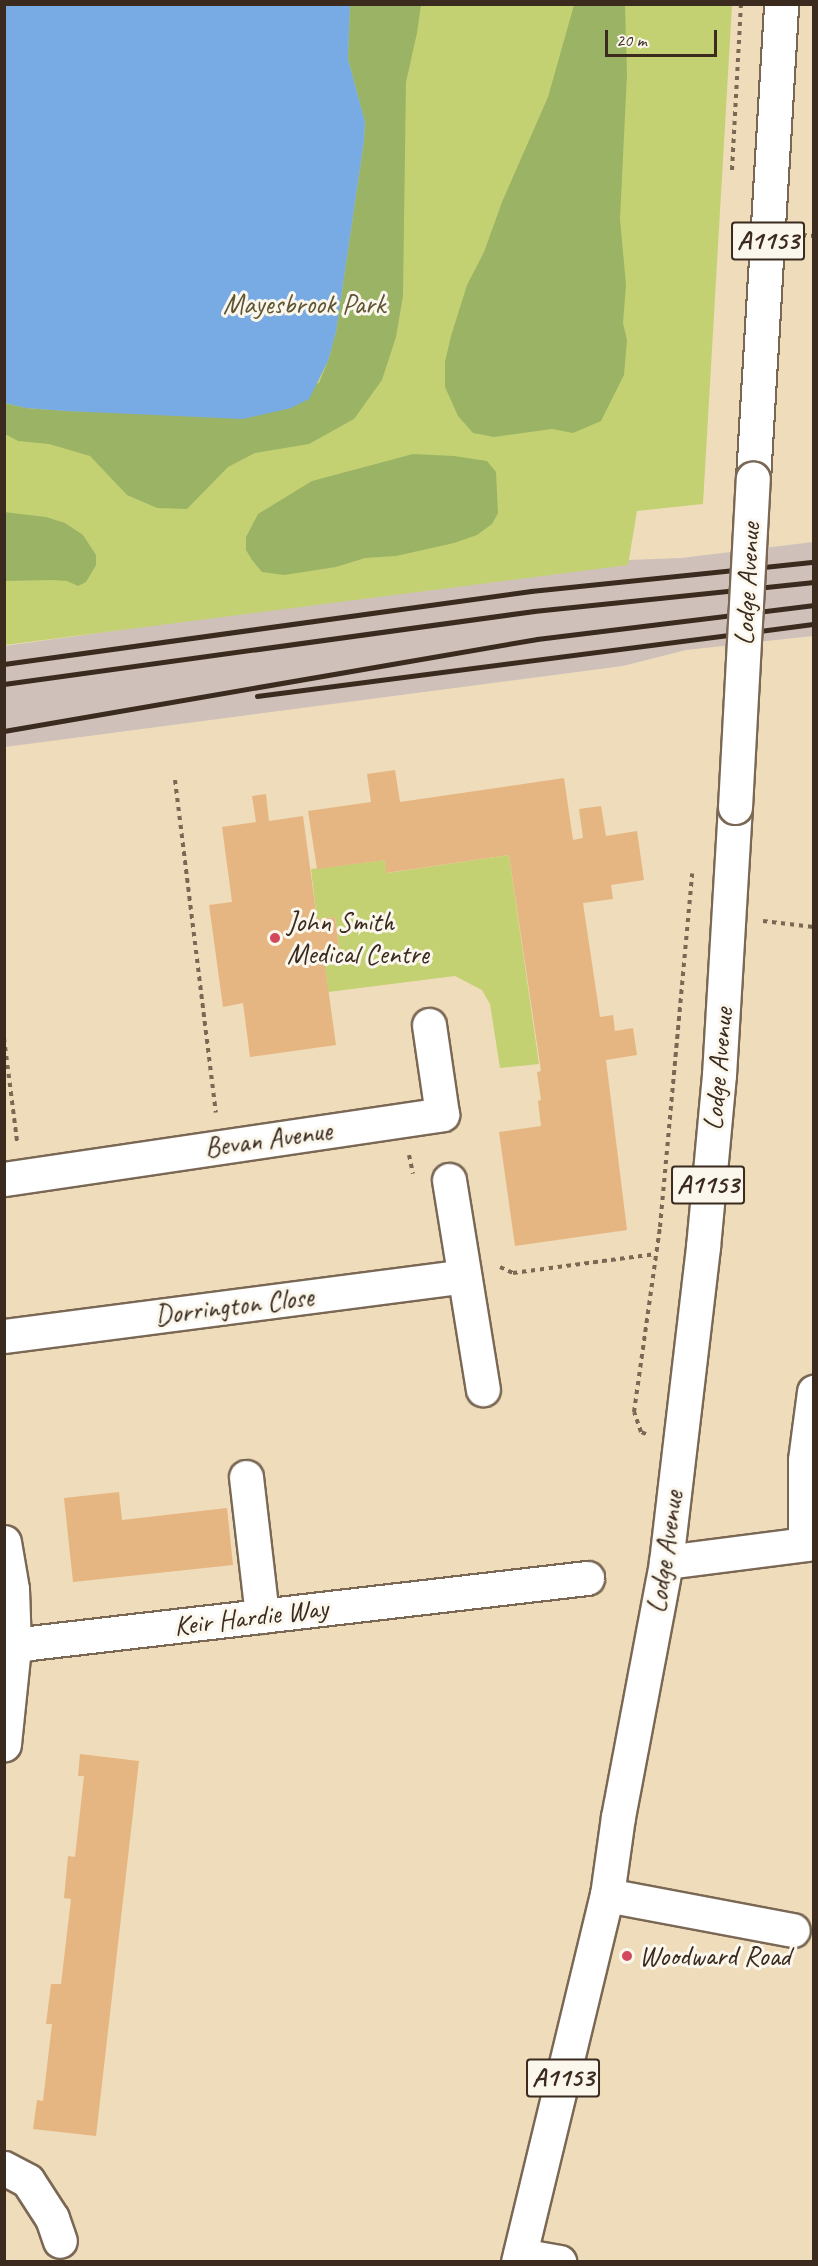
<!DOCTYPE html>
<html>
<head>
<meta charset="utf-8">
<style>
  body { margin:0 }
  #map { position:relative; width:818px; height:2266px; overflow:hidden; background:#efdcba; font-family:Caveat,sans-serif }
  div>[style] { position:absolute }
  .industrial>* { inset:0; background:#cfc0ba }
  .green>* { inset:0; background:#c4d173 }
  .forest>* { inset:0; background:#9bb365 }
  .water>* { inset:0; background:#78aae4 }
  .building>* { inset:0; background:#e6b682 }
  .path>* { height:4px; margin-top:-2px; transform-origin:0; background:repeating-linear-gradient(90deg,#7a6855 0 4.5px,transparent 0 9px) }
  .roads { filter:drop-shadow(2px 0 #7a6855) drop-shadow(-2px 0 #7a6855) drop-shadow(0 2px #7a6855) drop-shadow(0 -2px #7a6855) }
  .minor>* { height:33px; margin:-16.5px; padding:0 16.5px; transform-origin:16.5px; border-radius:16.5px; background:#fff }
  .major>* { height:33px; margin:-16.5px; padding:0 16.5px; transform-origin:16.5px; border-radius:16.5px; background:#fff }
  .rail>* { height:4.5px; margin:-2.25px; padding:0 2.25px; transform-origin:2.25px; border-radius:2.25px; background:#3b2a1e }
  .bridges { filter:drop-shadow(2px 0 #7a6855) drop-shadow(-2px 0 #7a6855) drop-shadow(0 2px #7a6855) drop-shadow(0 -2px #7a6855) }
  .major-bridge>* { height:33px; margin:-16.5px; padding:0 16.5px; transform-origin:16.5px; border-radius:16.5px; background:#fff }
  .dots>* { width:16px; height:16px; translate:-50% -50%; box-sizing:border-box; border:3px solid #fbf7ec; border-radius:50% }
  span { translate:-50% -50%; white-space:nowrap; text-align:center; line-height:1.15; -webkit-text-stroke:6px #fbf7ec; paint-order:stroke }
  .shield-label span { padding:2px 4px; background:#fbf7ec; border:2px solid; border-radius:4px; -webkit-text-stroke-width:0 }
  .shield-label { font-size:27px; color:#3b2a1e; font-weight:700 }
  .park-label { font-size:28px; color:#5d5433 }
  .street-label { font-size:28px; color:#3b2a1e }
  .poi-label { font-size:28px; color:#3b2a1e }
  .left { translate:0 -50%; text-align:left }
  .frame { position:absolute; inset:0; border:6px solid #3b2a1e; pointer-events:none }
  .scale { position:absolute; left:605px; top:30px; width:112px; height:27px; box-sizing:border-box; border:3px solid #3b2a1e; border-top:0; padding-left:8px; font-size:18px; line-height:21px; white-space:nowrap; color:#3b2a1e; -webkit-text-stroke:4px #fbf7ec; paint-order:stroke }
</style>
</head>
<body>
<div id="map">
  <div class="industrial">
    <i style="clip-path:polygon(813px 542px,813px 636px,686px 650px,623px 666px,5px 747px,4px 646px,629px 560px,681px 558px)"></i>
  </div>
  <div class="green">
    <i style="clip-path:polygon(4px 5px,732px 5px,703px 504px,637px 511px,628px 565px,5px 645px)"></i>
    <i style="clip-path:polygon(509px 855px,539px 1064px,500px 1068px,490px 1004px,482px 990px,455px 976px,328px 992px,324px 959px,340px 956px,335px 917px,317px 919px,311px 869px,385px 860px,387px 873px)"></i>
  </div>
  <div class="forest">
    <i style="clip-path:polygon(350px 5px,421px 5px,417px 33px,406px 82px,403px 296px,396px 337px,382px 380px,354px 419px,309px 444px,255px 453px,228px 467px,187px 509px,157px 508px,127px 495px,90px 456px,49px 444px,18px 441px,5px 434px,4px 403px,26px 408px,66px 411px,163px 414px,319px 383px,328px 361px,336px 332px,364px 141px,365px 122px,348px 59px)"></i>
    <i style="clip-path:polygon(574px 5px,625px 5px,627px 74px,620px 219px,626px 285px,623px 323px,627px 340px,624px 375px,601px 421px,573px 433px,552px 429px,494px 437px,473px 433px,458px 416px,445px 387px,445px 362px,451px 336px,467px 285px,484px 252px,502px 202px,548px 97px)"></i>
    <i style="clip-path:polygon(413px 454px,454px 456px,487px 461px,496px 472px,498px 513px,492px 524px,477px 535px,454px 543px,396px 556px,365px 558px,336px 567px,284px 575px,262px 572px,252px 560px,246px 550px,246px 537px,258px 514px,312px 481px)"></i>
    <i style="clip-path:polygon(4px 512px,46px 517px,65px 523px,83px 535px,96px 555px,96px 565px,86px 582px,78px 586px,67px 581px,52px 580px,5px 581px)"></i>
  </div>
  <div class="water">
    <i style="clip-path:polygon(4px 5px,350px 5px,348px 59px,365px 122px,364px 141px,336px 332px,328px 361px,309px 399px,291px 408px,243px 419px,66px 411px,26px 408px,5px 403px)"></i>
  </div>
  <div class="building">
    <i style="clip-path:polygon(395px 770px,400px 802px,564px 778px,573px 840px,583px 838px,579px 809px,601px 806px,606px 836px,637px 831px,644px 880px,611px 885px,613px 899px,583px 903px,600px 1017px,613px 1015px,615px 1031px,633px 1028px,637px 1055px,606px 1060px,627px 1230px,515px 1246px,499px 1132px,541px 1126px,538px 1101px,541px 1100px,537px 1072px,541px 1071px,509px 855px,386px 873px,385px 860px,317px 869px,308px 811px,371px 802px,367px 774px)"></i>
    <i style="clip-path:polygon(266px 794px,269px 821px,303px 816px,317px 919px,335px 917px,340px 957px,324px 959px,336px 1045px,250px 1057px,243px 1003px,223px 1007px,209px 905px,232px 902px,222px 827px,256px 822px,252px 796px)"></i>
    <i style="clip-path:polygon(119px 1492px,122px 1520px,227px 1508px,233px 1565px,73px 1582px,64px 1498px)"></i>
    <i style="clip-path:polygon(80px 1754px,139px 1761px,96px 2136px,33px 2129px,37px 2100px,43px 2101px,52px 2024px,46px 2024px,51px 1984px,61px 1984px,71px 1899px,64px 1898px,68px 1856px,75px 1857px,84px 1776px,78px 1776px)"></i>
  </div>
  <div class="path">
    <i style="left:732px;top:170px;width:166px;rotate:-86.9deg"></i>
    <i style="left:802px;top:235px;width:12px;rotate:5deg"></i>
    <i style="left:175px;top:780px;width:335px;rotate:83deg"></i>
    <i style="left:763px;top:921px;width:51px;rotate:6.7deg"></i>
    <i style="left:4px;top:1038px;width:104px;rotate:82.8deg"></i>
    <i style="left:409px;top:1155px;width:19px;rotate:78deg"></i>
    <i style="left:500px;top:1267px;width:14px;rotate:25deg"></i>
    <i style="left:513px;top:1273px;width:144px;rotate:-7.6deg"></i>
    <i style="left:646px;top:1434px;width:5px;rotate:-158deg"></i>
    <i style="left:641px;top:1432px;width:21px;rotate:-109deg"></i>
    <i style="left:634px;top:1412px;width:187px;rotate:-82deg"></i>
    <i style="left:660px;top:1227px;width:355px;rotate:-84.8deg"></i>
  </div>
  <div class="roads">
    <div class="minor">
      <i style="left:4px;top:1179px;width:443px;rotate:-8.4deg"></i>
      <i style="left:442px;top:1114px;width:90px;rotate:-98.3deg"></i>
      <i style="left:449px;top:1180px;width:212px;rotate:80.8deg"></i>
      <i style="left:4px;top:1336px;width:464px;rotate:-7.4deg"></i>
      <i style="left:246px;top:1477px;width:140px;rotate:83.4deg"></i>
      <i style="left:4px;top:1542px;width:48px;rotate:80.3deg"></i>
      <i style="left:12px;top:1589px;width:58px;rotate:88deg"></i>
      <i style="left:14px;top:1647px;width:98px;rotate:95.9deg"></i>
      <i style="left:805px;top:1544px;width:84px;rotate:-90deg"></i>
      <i style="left:805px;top:1460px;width:69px;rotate:-82.5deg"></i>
      <i style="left:666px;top:1562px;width:149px;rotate:-7.3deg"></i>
      <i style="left:4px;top:1649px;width:27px;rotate:-13deg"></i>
      <i style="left:30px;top:1643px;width:561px;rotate:-6.66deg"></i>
      <i style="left:607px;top:1895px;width:189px;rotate:10.7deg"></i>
      <i style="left:4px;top:2168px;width:27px;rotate:28deg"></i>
      <i style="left:28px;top:2181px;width:44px;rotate:57deg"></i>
      <i style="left:52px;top:2218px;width:24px;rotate:71deg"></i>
      <i style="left:520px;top:2255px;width:40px;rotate:10deg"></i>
    </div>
    <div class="major">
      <i style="left:753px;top:478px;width:475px;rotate:-86.6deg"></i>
      <i style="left:518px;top:2262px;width:378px;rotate:-76.4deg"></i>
      <i style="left:607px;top:1895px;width:79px;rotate:-82deg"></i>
      <i style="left:618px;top:1817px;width:259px;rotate:-79.3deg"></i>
      <i style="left:666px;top:1562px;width:317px;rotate:-83.3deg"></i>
      <i style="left:703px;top:1247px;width:173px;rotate:-84.7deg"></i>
      <i style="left:719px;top:1075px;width:268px;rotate:-86.6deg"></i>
    </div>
  </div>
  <div class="rail">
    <i style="left:4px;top:664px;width:532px;rotate:-7.89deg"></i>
    <i style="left:531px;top:591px;width:284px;rotate:-5.9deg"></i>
    <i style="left:4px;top:684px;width:535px;rotate:-7.84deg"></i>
    <i style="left:534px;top:611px;width:281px;rotate:-5.9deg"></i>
    <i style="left:257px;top:696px;width:562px;rotate:-7.37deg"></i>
    <i style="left:4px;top:731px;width:541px;rotate:-9.79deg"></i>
    <i style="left:537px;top:639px;width:279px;rotate:-7deg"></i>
  </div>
  <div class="bridges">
    <div class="major-bridge">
      <i style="left:735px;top:807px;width:329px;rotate:-86.9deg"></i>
    </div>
  </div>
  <div class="dots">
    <i style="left:275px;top:938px;background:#d1495b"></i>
    <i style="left:627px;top:1956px;background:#d1495b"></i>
  </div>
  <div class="shield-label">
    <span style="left:768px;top:241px">A1153</span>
    <span style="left:708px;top:1185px">A1153</span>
    <span style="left:563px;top:2078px">A1153</span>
  </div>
  <div class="park-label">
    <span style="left:304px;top:304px">Mayesbrook Park</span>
  </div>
  <div class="street-label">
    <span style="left:747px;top:584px;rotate:-87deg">Lodge Avenue</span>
    <span style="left:718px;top:1069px;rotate:-85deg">Lodge Avenue</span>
    <span style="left:268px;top:1139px;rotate:-8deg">Bevan Avenue</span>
    <span style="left:234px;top:1306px;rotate:-7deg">Dorrington Close</span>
    <span style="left:665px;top:1552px;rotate:-82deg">Lodge Avenue</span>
    <span style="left:251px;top:1617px;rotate:-7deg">Keir Hardie Way</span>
  </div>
  <div class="poi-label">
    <span class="left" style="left:287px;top:938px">John Smith<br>Medical Centre</span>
    <span class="left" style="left:639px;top:1956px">Woodward Road</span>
  </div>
  <div class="frame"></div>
  <div class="scale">20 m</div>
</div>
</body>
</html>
